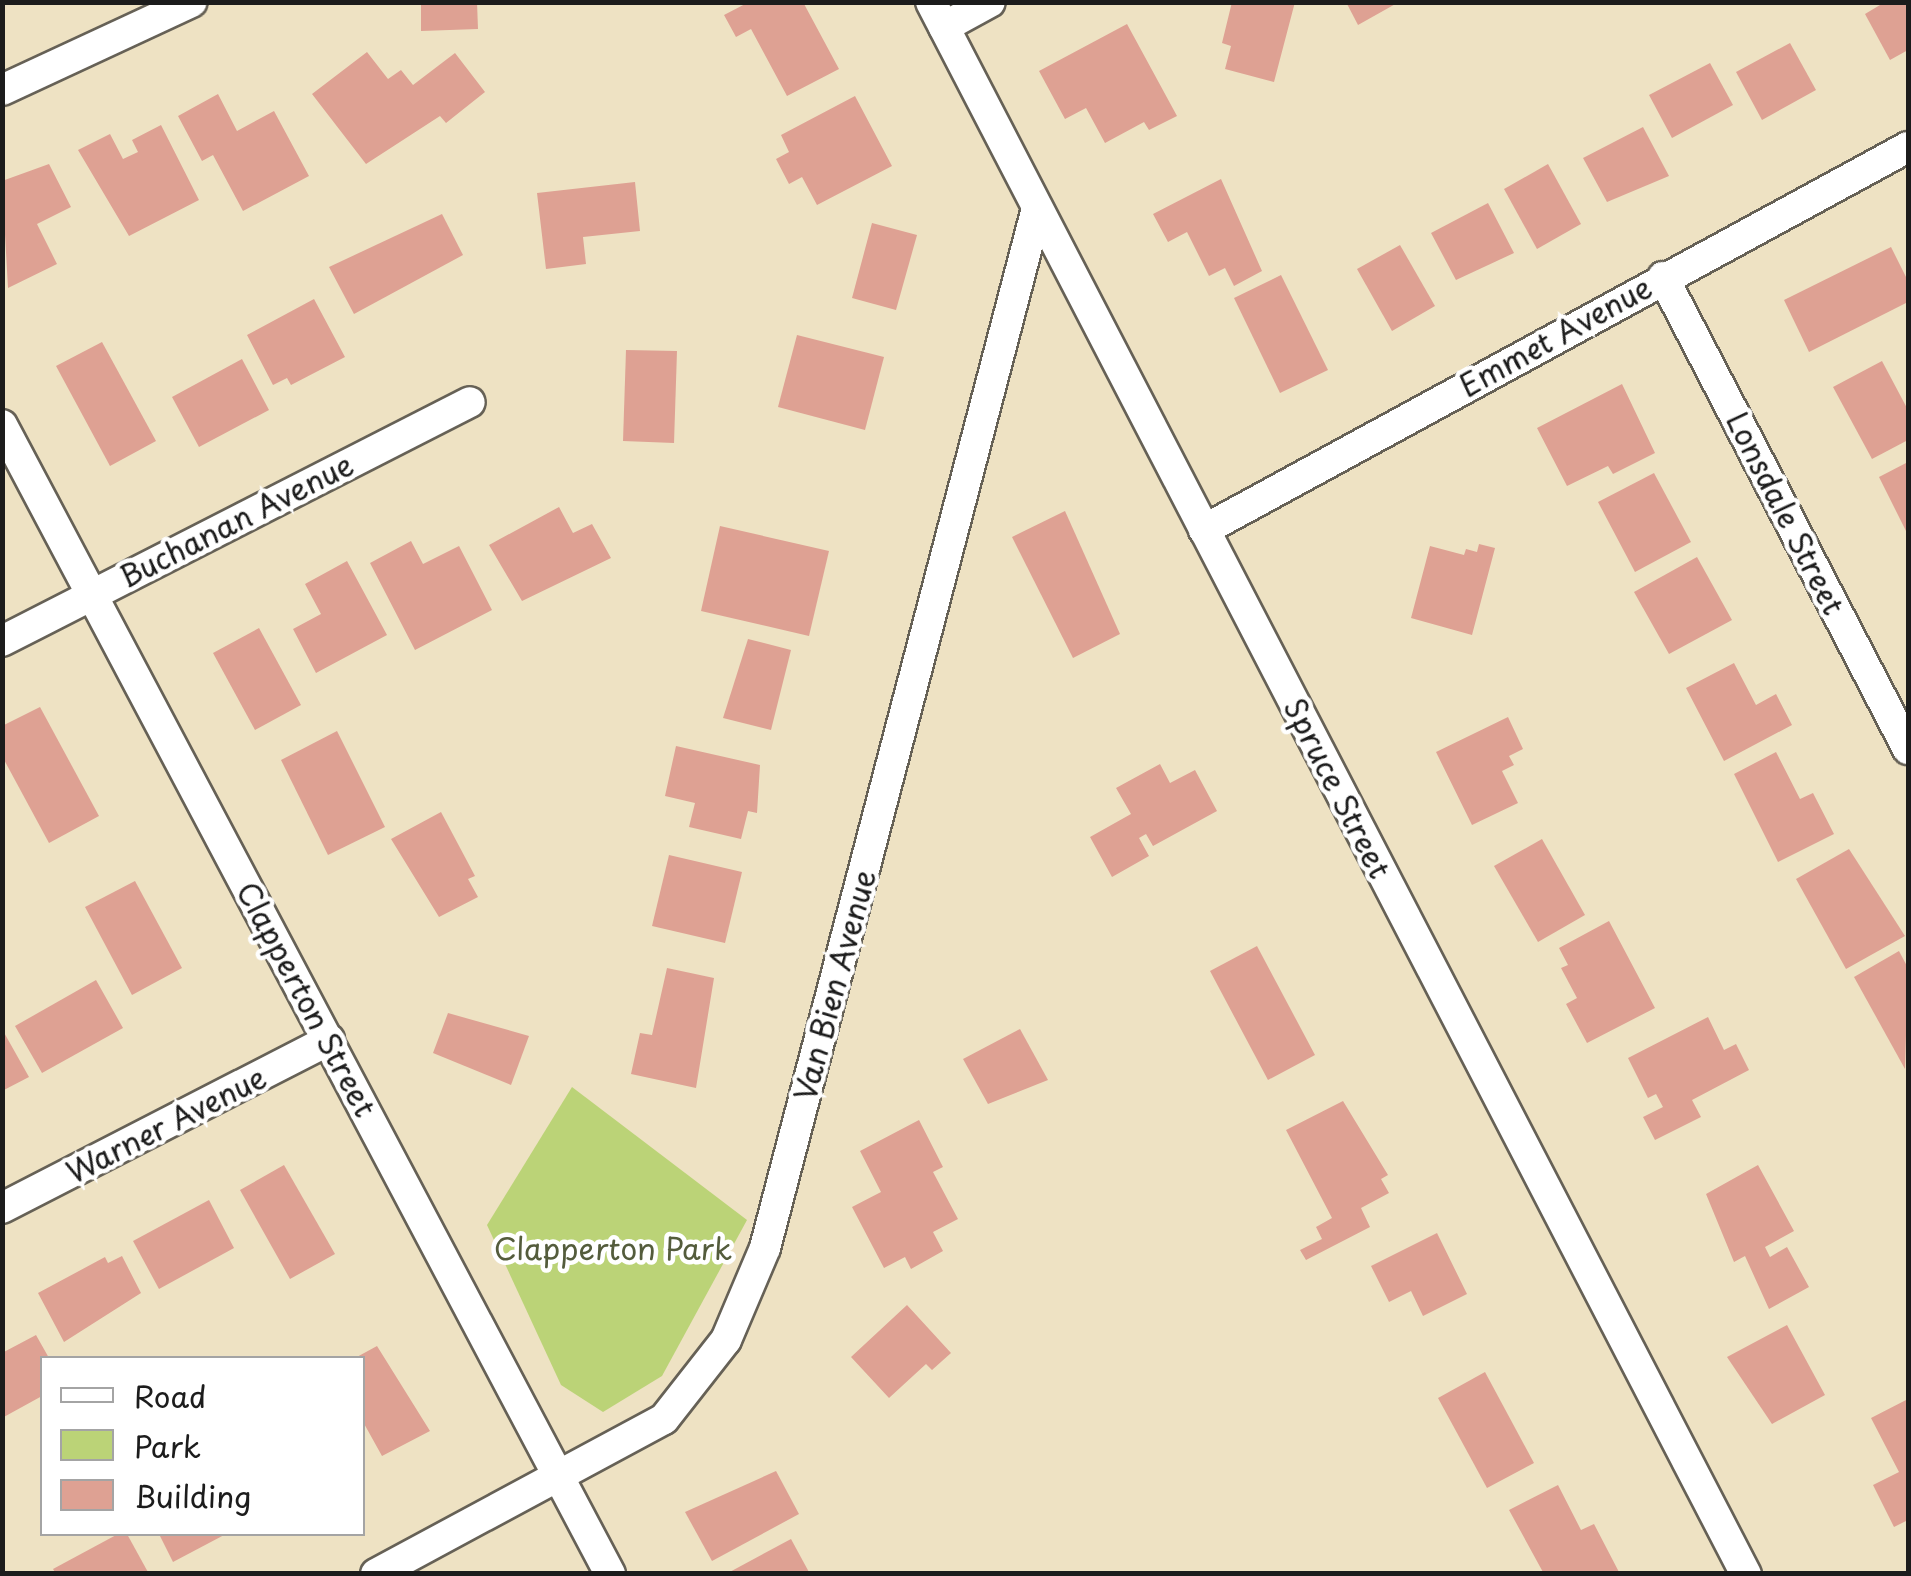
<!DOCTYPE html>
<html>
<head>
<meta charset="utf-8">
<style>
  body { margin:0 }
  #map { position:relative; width:1911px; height:1576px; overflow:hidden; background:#eee2c3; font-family:"Playpen Sans",sans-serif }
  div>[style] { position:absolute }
  .green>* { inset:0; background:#bbd377 }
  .building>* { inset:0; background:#dea193 }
  .roads { filter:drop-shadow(2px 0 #666156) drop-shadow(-2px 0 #666156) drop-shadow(0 2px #666156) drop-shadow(0 -2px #666156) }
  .street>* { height:30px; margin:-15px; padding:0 15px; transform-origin:15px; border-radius:15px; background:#fff }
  span { translate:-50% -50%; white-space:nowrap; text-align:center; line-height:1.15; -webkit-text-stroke:9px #fff; paint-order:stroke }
  .street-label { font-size:30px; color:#1c1c1c }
  .park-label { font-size:30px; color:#545c3c }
  .frame { position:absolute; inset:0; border:5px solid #1c1c1c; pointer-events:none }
  .legend { position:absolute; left:40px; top:1356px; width:325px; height:180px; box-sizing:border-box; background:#fff; border:2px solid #a4a4a4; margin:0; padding:12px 18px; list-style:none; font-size:30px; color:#1c1c1c }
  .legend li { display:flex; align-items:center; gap:20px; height:50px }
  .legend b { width:50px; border:2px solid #a4a4a4 }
</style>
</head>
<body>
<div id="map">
  <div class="green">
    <i style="clip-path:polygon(572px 1087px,747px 1220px,662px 1376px,603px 1412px,561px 1385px,487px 1225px)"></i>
  </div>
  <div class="building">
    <i style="clip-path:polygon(421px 2px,477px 2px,478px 29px,421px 31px)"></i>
    <i style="clip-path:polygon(749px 2px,803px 2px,839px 69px,787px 96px,751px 29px,736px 37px,724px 15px)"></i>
    <i style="clip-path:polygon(1232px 2px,1295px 2px,1274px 82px,1225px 69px,1231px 46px,1222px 43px)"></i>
    <i style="clip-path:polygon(1346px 2px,1399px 2px,1358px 25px)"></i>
    <i style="clip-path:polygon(1885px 2px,1908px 2px,1908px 50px,1890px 60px,1865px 14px)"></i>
    <i style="clip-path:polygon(1127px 24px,1177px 116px,1149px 130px,1144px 122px,1105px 143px,1086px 108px,1065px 119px,1039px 71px)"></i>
    <i style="clip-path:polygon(1790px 43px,1816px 90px,1762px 120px,1736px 72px)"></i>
    <i style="clip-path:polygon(367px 52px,388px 79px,401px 70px,413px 85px,455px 53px,485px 92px,446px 123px,440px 116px,366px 164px,312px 94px)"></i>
    <i style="clip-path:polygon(1710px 63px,1733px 105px,1672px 138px,1649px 95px)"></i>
    <i style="clip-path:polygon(218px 94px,237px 131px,274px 111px,309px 176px,243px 211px,213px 155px,202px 161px,178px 116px)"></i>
    <i style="clip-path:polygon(855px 96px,892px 166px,817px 205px,802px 177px,789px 184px,776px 159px,789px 152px,781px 135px)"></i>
    <i style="clip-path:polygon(161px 125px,199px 200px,129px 236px,78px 150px,110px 134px,123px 159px,138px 152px,132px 140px)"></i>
    <i style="clip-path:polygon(1643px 127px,1669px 176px,1607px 202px,1583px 158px)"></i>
    <i style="clip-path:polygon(49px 164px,71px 207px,37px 224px,57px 264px,8px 288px,2px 181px)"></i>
    <i style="clip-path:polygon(1548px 164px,1581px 224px,1537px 249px,1504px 189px)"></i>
    <i style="clip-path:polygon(1221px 179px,1262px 271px,1234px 286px,1225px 268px,1209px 276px,1187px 232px,1168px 242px,1153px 214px)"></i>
    <i style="clip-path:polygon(635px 182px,640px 231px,583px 237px,586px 264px,546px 269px,537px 193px)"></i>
    <i style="clip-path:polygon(1488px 203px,1514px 253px,1456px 280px,1431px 233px)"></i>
    <i style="clip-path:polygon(442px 214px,463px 255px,354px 314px,329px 267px)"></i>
    <i style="clip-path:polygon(872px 223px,917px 235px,896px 310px,852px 298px)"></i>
    <i style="clip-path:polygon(1400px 245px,1435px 306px,1392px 331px,1357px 269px)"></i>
    <i style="clip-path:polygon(1891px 247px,1908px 281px,1908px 302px,1809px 352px,1784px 300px)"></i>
    <i style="clip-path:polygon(1281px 275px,1328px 370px,1280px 393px,1234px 298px)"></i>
    <i style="clip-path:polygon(314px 299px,345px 357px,291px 385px,287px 378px,273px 385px,247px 335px)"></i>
    <i style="clip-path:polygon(797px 335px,884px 357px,865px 430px,778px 407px)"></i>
    <i style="clip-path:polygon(102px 342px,156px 441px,110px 466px,56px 366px)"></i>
    <i style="clip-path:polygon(626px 350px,677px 351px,674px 443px,623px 441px)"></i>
    <i style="clip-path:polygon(242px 359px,269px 410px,199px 447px,172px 397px)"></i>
    <i style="clip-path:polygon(1882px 361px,1908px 410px,1908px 440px,1872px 459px,1833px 387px)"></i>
    <i style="clip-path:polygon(1622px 384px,1655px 453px,1613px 474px,1608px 466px,1567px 486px,1537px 428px)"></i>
    <i style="clip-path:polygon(1908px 462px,1908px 535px,1879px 477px)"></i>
    <i style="clip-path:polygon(1654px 473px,1691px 542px,1635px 572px,1598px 502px)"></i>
    <i style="clip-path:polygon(559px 507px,573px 533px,592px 524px,611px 558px,522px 601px,489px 545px)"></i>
    <i style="clip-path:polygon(1065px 511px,1120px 634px,1073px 658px,1012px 537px)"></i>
    <i style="clip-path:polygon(720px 526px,829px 551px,809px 636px,701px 611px)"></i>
    <i style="clip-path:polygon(411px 541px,423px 564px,459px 546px,492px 610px,415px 650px,370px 563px)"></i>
    <i style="clip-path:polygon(1479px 544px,1495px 548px,1472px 635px,1411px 618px,1430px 546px,1464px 555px,1466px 549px,1477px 552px)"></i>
    <i style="clip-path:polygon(1697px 557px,1732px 620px,1669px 654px,1634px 592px)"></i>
    <i style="clip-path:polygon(347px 561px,387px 635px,316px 673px,293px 629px,321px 614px,305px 584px)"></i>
    <i style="clip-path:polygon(259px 628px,301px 705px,255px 730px,213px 653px)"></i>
    <i style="clip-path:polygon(748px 639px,791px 650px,771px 730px,723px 718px)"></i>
    <i style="clip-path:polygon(1734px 663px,1756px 705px,1776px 694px,1792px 725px,1724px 761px,1686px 688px)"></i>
    <i style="clip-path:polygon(40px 707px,99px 816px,49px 843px,2px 756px,2px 726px)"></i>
    <i style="clip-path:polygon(1508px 717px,1523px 749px,1509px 756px,1514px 765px,1502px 771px,1518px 803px,1472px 825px,1436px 752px)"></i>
    <i style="clip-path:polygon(337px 731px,385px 827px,328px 855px,281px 760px)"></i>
    <i style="clip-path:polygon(676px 746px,760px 765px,757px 813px,748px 811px,741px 839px,689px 827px,695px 803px,665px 796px)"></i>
    <i style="clip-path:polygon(1776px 752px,1800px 799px,1813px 793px,1834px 834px,1778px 862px,1734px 774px)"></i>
    <i style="clip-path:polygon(1160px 764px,1170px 783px,1195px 770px,1217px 811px,1153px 846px,1146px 834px,1139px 838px,1149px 856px,1112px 877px,1090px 837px,1131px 814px,1116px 788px)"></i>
    <i style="clip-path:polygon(441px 812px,475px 876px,468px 879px,478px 897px,439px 917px,391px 839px)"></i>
    <i style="clip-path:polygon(1542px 839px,1585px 915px,1538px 942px,1494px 866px)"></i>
    <i style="clip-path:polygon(1849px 849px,1905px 936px,1846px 969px,1796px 879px)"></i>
    <i style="clip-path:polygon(669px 855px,742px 872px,725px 943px,652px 926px)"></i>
    <i style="clip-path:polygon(135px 881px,182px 968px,132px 995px,85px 907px)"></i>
    <i style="clip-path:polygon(1609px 921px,1655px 1008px,1587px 1043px,1566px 1004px,1577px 998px,1561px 968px,1568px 965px,1559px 948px)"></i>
    <i style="clip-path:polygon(1257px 946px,1315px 1055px,1268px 1080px,1210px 971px)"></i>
    <i style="clip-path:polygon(1899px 951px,1908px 968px,1905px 1069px,1854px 977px)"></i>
    <i style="clip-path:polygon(667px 968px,714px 978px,696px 1088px,631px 1074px,640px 1033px,652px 1035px)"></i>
    <i style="clip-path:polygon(96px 980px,123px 1028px,42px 1073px,15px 1026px)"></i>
    <i style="clip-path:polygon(448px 1013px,529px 1036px,511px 1085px,433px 1053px)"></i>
    <i style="clip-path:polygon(1708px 1017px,1724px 1050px,1736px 1044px,1749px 1070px,1692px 1100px,1701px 1117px,1655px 1140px,1643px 1117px,1663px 1107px,1656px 1094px,1648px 1098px,1628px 1058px)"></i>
    <i style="clip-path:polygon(2px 1029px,29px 1077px,2px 1091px)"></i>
    <i style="clip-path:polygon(1020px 1029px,1048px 1080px,988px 1104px,963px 1059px)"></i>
    <i style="clip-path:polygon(1343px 1101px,1388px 1175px,1381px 1179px,1389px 1193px,1361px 1208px,1370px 1227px,1306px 1260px,1300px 1250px,1322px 1239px,1316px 1227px,1332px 1218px,1286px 1130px)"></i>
    <i style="clip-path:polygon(919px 1120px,943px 1167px,933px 1172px,958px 1219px,933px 1232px,943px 1251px,911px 1269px,905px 1257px,884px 1268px,852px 1207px,881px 1192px,860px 1151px)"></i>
    <i style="clip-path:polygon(284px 1165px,335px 1254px,290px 1279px,240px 1190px)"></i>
    <i style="clip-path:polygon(1758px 1165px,1794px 1231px,1765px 1247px,1770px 1257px,1787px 1247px,1809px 1287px,1769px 1309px,1745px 1256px,1734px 1262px,1706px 1194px)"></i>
    <i style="clip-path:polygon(209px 1200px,234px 1248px,159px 1289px,133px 1241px)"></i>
    <i style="clip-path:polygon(1437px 1233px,1467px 1294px,1423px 1316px,1411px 1291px,1389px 1302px,1371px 1266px)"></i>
    <i style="clip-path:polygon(122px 1256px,141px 1293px,64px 1342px,38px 1293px,105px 1257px,108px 1263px)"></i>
    <i style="clip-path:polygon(907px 1305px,951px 1353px,932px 1370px,926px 1364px,889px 1398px,851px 1357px)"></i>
    <i style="clip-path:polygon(1787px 1325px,1825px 1395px,1772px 1424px,1727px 1357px)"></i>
    <i style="clip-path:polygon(36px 1335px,49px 1358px,42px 1358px,42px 1396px,2px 1418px,2px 1353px)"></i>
    <i style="clip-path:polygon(377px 1346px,430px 1431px,382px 1456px,362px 1420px,362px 1358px,355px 1358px)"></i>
    <i style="clip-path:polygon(1485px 1372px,1534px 1463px,1487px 1488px,1438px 1398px)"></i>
    <i style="clip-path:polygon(1908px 1399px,1908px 1520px,1894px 1527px,1873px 1485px,1899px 1472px,1871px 1418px)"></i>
    <i style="clip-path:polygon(776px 1471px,799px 1514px,712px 1561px,685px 1512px)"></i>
    <i style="clip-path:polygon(1558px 1485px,1581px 1530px,1594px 1524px,1620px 1574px,1544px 1574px,1509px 1510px)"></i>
    <i style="clip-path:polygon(118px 1534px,127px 1534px,149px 1574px,56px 1574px,53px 1569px)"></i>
    <i style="clip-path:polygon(159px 1534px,226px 1534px,173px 1562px)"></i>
    <i style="clip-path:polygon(791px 1539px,810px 1574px,726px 1574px)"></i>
  </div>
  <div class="roads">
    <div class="street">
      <i style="left:931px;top:2px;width:1771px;rotate:62.6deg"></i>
      <i style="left:944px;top:27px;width:52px;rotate:-28.5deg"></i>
      <i style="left:2px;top:90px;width:209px;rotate:-24.9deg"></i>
      <i style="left:1663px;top:277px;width:532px;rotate:62.57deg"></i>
      <i style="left:2px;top:425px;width:1300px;rotate:62.11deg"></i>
      <i style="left:1204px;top:530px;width:801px;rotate:-28.55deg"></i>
      <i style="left:2px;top:641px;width:525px;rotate:-27.05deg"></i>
      <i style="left:2px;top:1208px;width:368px;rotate:-27.2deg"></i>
      <i style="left:376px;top:1574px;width:327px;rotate:-28.3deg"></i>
      <i style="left:664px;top:1419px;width:100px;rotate:-51.9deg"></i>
      <i style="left:726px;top:1340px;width:100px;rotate:-67deg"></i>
      <i style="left:765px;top:1248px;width:1071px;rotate:-75.34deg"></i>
    </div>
  </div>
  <div class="street-label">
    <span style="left:1555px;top:336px;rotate:-29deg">Emmet Avenue</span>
    <span style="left:1786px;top:513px;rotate:63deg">Lonsdale Street</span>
    <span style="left:236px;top:520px;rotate:-27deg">Buchanan Avenue</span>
    <span style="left:1338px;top:788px;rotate:63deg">Spruce Street</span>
    <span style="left:834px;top:985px;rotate:-75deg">Van Bien Avenue</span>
    <span style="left:307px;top:999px;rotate:62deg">Clapperton Street</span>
    <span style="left:166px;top:1124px;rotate:-27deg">Warner Avenue</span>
  </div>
  <div class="park-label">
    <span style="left:613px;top:1248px">Clapperton Park</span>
  </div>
  <div class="frame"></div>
  <ul class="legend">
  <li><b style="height:12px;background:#fff"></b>Road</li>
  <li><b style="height:28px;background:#bbd377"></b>Park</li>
  <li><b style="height:28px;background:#dea193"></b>Building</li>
  </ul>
</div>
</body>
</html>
